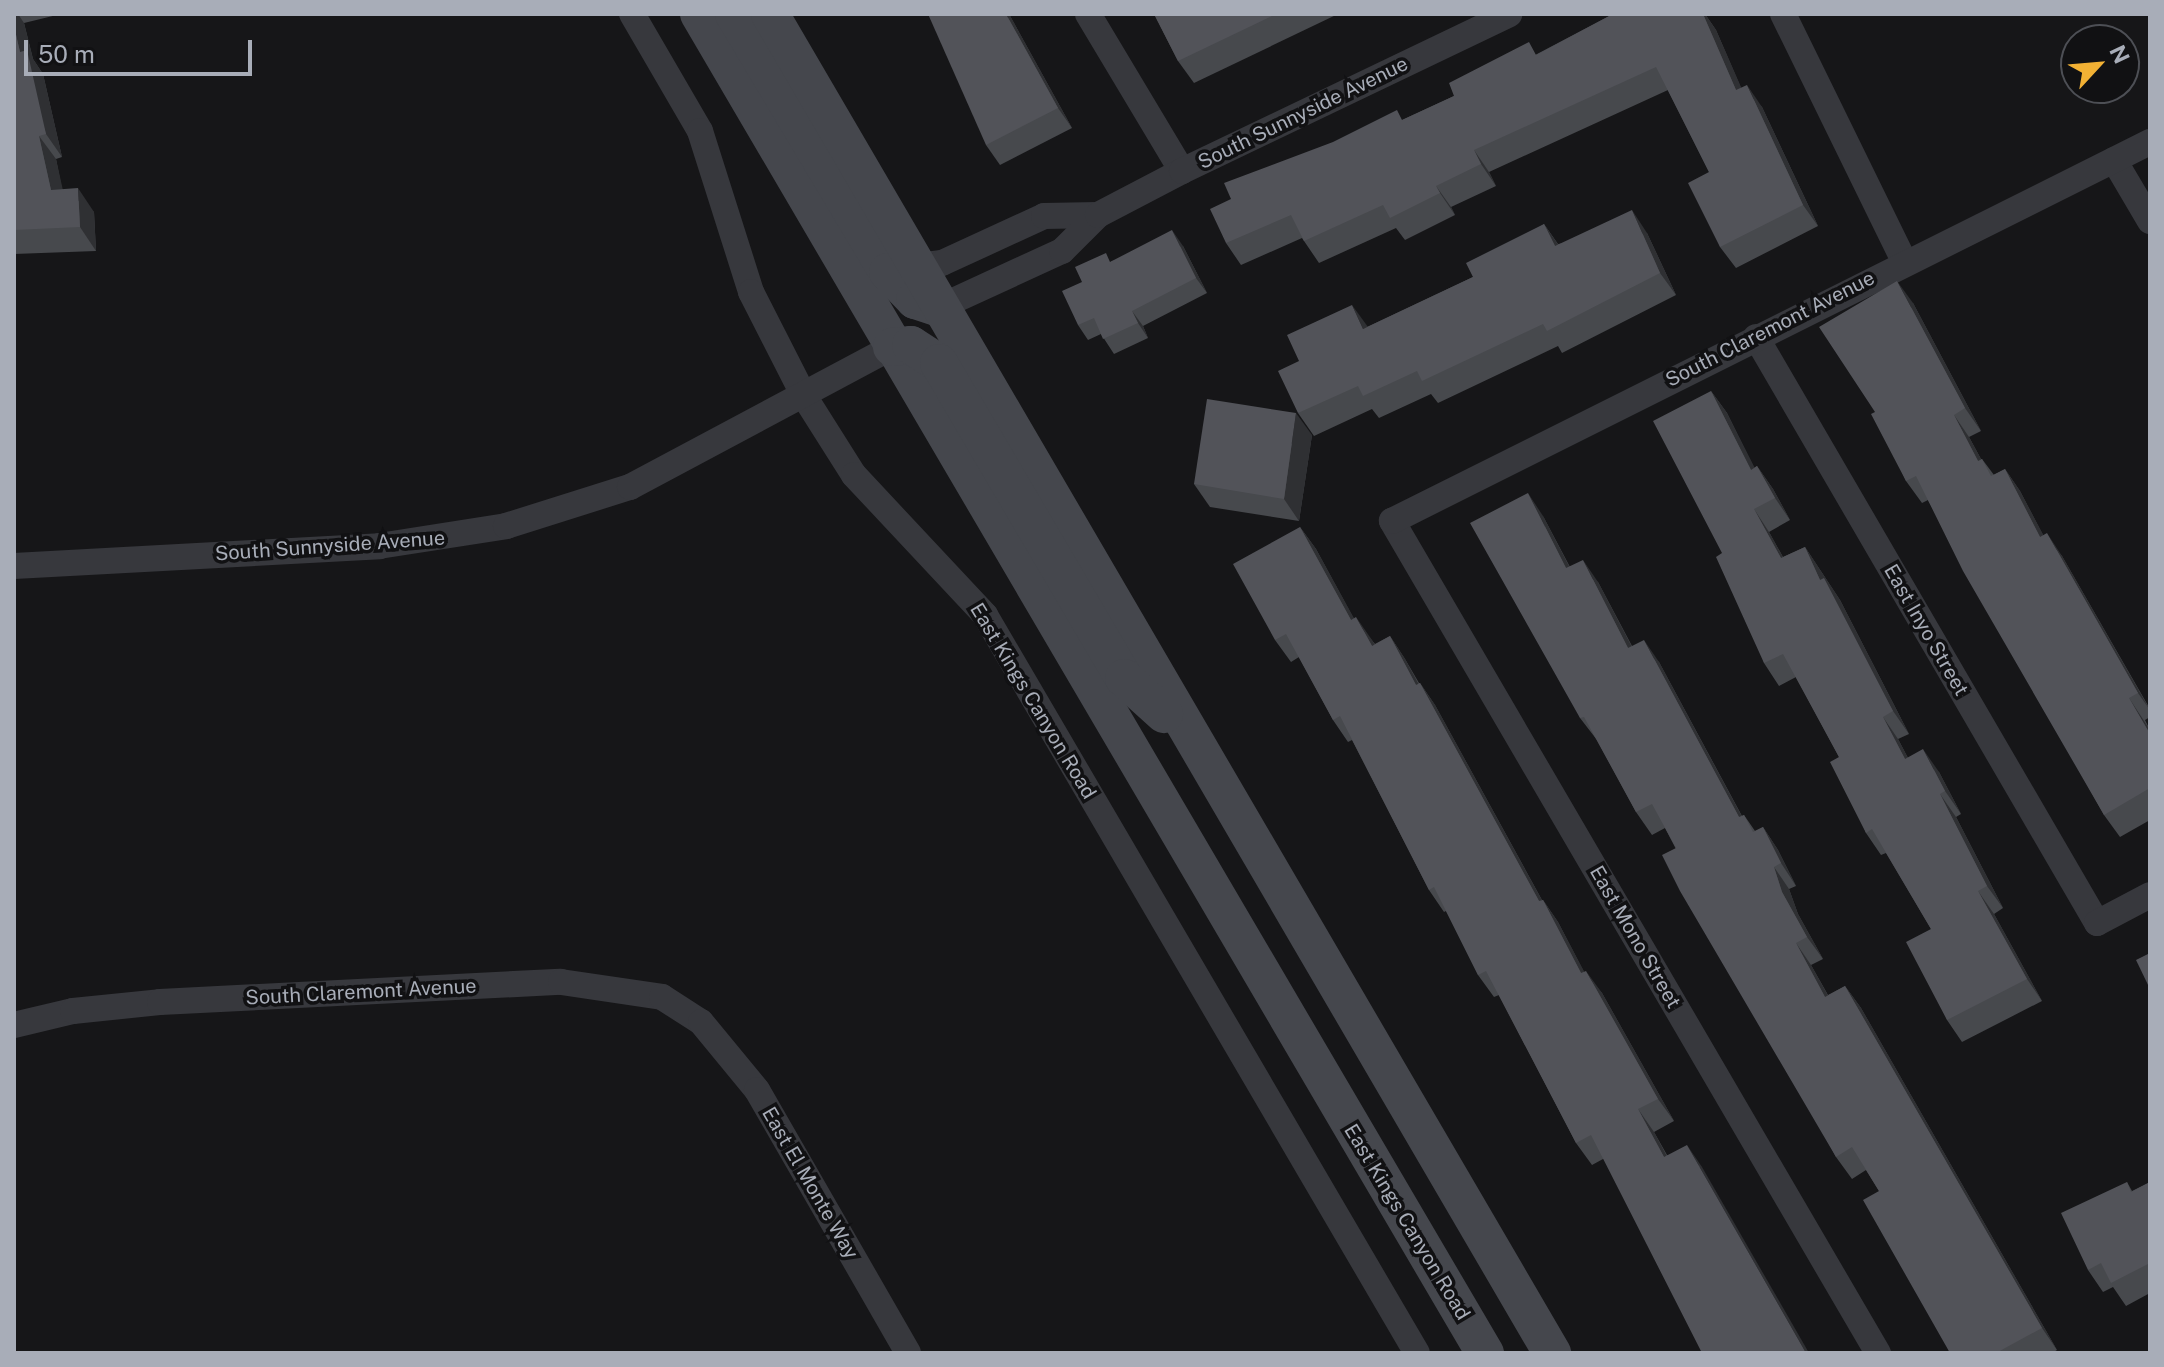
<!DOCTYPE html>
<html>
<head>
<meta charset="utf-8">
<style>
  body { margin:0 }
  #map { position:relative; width:2164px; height:1367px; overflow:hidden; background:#161618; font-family:"Public Sans",sans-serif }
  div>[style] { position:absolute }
  .minor>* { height:26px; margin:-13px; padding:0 13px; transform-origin:13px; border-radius:13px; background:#37383d }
  .secondary>* { height:38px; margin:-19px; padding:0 19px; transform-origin:19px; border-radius:19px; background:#45474d }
  .wall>* { inset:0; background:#47494d }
  .shaded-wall>* { inset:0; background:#2f3033 }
  .building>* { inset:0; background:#525359 }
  span { translate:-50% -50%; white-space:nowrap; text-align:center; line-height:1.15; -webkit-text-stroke:7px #111113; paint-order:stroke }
  .street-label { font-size:20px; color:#a8adb8 }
  .frame { position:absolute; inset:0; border:16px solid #a8adb8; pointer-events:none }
  .north { position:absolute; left:2060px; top:24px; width:80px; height:80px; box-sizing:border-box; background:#111113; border:2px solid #4d4f55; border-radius:50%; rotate:64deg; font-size:22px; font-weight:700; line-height:32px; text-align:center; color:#a8adb8 }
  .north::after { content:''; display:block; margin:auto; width:28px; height:36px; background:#f2b134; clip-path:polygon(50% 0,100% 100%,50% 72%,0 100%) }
  .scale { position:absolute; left:24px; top:40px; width:228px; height:36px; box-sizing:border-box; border:4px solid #a8adb8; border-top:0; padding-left:10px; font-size:24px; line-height:28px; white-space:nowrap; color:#a8adb8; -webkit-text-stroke:6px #111113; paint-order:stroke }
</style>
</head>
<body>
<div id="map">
  <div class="minor">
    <i style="left:632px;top:14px;width:135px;rotate:59.8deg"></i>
    <i style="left:700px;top:131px;width:169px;rotate:72.4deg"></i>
    <i style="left:751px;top:292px;width:117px;rotate:63deg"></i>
    <i style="left:804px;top:396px;width:93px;rotate:57.7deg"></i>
    <i style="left:854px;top:475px;width:192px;rotate:46.9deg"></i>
    <i style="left:985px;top:615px;width:855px;rotate:59.66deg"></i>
    <i style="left:1088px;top:14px;width:183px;rotate:59.1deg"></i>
    <i style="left:1783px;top:14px;width:275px;rotate:63.9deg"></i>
    <i style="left:2114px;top:160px;width:71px;rotate:59.5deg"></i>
    <i style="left:917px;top:266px;width:25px;rotate:-7deg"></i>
    <i style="left:942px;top:263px;width:112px;rotate:-24.7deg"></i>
    <i style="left:1044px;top:216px;width:54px;rotate:-1.1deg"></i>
    <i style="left:940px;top:307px;width:134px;rotate:-24.7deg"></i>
    <i style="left:1062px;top:251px;width:51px;rotate:-45deg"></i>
    <i style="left:1098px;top:215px;width:95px;rotate:-27.6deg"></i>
    <i style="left:1182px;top:171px;width:363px;rotate:-25.6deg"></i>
    <i style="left:1756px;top:337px;width:678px;rotate:59.8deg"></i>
    <i style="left:2097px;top:923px;width:60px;rotate:-27.8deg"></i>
    <i style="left:14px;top:566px;width:366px;rotate:-3.1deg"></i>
    <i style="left:379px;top:546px;width:129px;rotate:-8.9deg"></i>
    <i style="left:506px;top:526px;width:130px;rotate:-17.5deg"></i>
    <i style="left:630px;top:487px;width:297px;rotate:-28.1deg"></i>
    <i style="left:14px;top:1025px;width:61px;rotate:-13.3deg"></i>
    <i style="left:73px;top:1011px;width:87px;rotate:-5.9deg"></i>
    <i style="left:160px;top:1002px;width:401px;rotate:-2.9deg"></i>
    <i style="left:561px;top:982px;width:102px;rotate:8.4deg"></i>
    <i style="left:662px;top:997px;width:46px;rotate:32.7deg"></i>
    <i style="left:701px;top:1022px;width:88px;rotate:50.5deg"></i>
    <i style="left:757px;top:1090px;width:303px;rotate:60.1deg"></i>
    <i style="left:1878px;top:1353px;width:964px;rotate:-120.29deg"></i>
    <i style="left:1392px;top:521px;width:847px;rotate:-26.57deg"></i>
  </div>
  <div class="secondary">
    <i style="left:699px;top:14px;width:1553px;rotate:59.59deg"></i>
    <i style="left:734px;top:14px;width:300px;rotate:59.2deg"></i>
    <i style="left:888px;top:272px;width:39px;rotate:46deg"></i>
    <i style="left:915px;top:300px;width:23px;rotate:18deg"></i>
    <i style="left:770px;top:14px;width:1551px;rotate:59.71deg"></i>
    <i style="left:892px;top:347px;width:19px;rotate:-6deg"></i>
    <i style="left:911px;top:345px;width:33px;rotate:33deg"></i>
    <i style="left:939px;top:363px;width:365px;rotate:59.6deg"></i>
    <i style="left:1124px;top:678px;width:54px;rotate:42deg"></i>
  </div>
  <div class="wall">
    <i style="clip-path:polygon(14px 14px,61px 14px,24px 23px,33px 59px,43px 74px,62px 157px,56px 159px,62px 189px,94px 212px,96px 251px,14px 254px)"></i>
    <i style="clip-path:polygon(1009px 14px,1072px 128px,1000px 165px,986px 145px)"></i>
    <i style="clip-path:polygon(1154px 14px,1338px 14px,1194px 83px,1178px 61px)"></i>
    <i style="clip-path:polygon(1613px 14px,1705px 14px,1716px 30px,1741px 88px,1762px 107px,1818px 226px,1736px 268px,1720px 247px,1709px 172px,1668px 90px,1489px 172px,1496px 186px,1451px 207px,1455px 215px,1405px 240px,1396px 228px,1319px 263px,1302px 238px,1241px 265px,1226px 243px,1231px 199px,1454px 96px,1537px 54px)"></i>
    <i style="clip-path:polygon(1544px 224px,1558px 244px,1647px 233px,1676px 295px,1562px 353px,1558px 346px,1438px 403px,1431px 394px,1379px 418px,1372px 409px,1314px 436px,1298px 413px,1367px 327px,1473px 277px)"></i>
    <i style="clip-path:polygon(1183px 246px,1207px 293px,1143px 326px,1148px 338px,1114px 354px,1101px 334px,1088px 340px,1078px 325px,1082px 282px,1112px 261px)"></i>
    <i style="clip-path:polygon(1913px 303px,1981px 431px,1969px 437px,1981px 459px,1982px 459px,1994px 475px,2005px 469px,2020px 491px,2043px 535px,2062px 556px,2150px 709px,2150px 717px,2145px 720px,2150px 730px,2150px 820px,2120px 837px,2104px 815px,1928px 500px,1922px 503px,1906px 481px,1875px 412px)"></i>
    <i style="clip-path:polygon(1711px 391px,1727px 413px,1754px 468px,1757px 466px,1773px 489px,1790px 520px,1769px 532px,1783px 557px,1805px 547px,1840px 600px,1909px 734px,1898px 739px,1908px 758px,1939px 772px,1961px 814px,1956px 817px,2003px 908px,1994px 914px,2042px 1001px,1962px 1042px,1947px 1020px,1931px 929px,1886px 853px,1881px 855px,1866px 833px,1839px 757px,1796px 677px,1779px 686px,1764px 663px)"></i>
    <i style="clip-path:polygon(1312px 435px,1299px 521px,1210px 507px,1194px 484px)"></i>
    <i style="clip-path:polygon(1543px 516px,1570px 567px,1598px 582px,1632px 646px,1659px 662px,1742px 816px,1744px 815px,1755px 831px,1763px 827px,1778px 850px,1796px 886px,1789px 889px,1798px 914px,1823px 959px,1811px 965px,1828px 995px,1845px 986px,1861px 1008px,2057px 1350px,2052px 1353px,1950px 1353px,1879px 1191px,1866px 1170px,1852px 1179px,1836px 1157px,1665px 828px,1652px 835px,1636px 812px,1597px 740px,1580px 718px)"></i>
    <i style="clip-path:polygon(1300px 527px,1316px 549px,1354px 619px,1375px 644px,1390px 636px,1405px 659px,1419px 683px,1420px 683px,1435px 705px,1542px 900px,1543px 900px,1558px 922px,1584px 972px,1602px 993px,1674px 1121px,1654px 1132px,1667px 1155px,1702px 1167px,1603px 1159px,1592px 1165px,1576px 1143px,1499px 995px,1494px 997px,1478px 975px,1446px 911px,1444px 912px,1429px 890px,1352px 740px,1348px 742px,1333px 720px,1299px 657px,1291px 662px,1275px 640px)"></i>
    <i style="clip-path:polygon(2127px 1182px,2132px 1191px,2150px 1182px,2150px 1293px,2126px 1306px,2113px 1287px,2103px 1292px,2088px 1270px)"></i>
  </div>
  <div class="shaded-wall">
    <i style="clip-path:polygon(14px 14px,18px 14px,24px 23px,33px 59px,43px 74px,62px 157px,46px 134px,20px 52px,14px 26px)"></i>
    <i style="clip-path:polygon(1006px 14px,1009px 14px,1072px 128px,1058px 108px)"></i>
    <i style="clip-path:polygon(1703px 14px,1705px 14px,1716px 30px,1752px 112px,1736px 90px)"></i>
    <i style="clip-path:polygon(1747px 85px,1762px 107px,1818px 226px,1803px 205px)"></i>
    <i style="clip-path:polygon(39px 136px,56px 159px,68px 213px,51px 190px)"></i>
    <i style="clip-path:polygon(1474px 150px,1489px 172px,1496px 186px,1481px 164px)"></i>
    <i style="clip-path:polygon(1436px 186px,1451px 207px,1455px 215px,1440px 193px)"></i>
    <i style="clip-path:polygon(78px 188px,94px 212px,96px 251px,80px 227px)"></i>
    <i style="clip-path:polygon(1632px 210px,1647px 233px,1676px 295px,1660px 273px)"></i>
    <i style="clip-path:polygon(1544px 224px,1559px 246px,1555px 246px)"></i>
    <i style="clip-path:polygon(1172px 230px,1183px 246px,1207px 293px,1196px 278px)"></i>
    <i style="clip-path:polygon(1897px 281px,1913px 303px,1981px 431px,1965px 408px)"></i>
    <i style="clip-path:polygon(1352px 305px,1368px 327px,1363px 329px)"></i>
    <i style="clip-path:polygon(1132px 311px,1143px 326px,1148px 338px,1138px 323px)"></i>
    <i style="clip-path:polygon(1711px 391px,1727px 413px,1767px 492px,1751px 470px)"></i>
    <i style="clip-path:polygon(1296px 413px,1312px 435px,1299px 521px,1284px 499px)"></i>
    <i style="clip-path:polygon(1954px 415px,1969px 437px,1994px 483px,1978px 461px)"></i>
    <i style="clip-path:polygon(1757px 466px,1773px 489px,1790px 520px,1775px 498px)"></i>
    <i style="clip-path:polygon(2005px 469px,2020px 491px,2056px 559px,2040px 537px)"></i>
    <i style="clip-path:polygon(1528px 493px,1543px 516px,1582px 591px,1566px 568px)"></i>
    <i style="clip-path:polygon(1754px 509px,1769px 532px,1796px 581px,1781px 558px)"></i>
    <i style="clip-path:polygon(1300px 527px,1316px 549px,1367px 642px,1351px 620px)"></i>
    <i style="clip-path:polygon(2047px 533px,2062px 556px,2150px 710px,2138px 693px)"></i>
    <i style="clip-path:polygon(1805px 547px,1840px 600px,1909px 734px,1893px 711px,1820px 580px)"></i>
    <i style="clip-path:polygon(1583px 560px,1598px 582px,1644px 670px,1628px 648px)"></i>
    <i style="clip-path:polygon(1356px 617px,1372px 640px,1388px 668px,1372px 646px)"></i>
    <i style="clip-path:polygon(1390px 636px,1405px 659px,1431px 707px,1416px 685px)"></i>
    <i style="clip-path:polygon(1644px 640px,1659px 662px,1754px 839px,1739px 817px)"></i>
    <i style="clip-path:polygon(1420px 683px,1435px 705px,1555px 924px,1539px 901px)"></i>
    <i style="clip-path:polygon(2129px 698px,2150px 730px,2150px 734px)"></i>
    <i style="clip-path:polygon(1883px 717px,1898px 739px,1920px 781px,1905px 759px)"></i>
    <i style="clip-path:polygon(1923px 749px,1939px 772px,1961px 814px,1945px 791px)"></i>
    <i style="clip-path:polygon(1940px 794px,1956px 817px,2003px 908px,1987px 886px)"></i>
    <i style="clip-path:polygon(1763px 827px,1778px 850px,1796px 886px,1781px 863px)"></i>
    <i style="clip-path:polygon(1774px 867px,1789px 889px,1798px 914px,1823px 959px,1807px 937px,1782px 892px)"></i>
    <i style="clip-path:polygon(1978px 891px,1994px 914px,2042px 1001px,2027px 979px)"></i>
    <i style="clip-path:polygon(1543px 900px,1558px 922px,1597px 996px,1581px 973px)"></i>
    <i style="clip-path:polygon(1796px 943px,1811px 965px,1841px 1019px,1825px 997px)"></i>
    <i style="clip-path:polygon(1586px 971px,1602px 993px,1674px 1121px,1658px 1099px)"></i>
    <i style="clip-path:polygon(1845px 986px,1861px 1008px,2057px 1350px,2042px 1328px)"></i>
    <i style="clip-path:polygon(1638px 1109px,1654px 1132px,1679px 1179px,1664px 1157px)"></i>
    <i style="clip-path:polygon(1687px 1145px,1702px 1167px,1809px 1353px,1806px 1353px)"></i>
  </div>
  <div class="building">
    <i style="clip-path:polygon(928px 14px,1006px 14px,1058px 108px,986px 145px)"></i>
    <i style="clip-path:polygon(1154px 14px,1276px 14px,1178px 61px)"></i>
    <i style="clip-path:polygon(1613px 14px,1703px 14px,1736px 90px,1747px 85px,1803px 205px,1720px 247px,1688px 183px,1709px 172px,1656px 67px,1474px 150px,1481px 164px,1436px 186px,1440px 193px,1390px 218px,1383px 205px,1304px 241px,1291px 215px,1226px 243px,1210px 209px,1231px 199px,1224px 183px,1333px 142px,1397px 110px,1402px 120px,1454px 96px,1449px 83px,1529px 42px,1536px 55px)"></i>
    <i style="clip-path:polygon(14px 26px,20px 52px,27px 50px,46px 134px,39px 136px,51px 190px,78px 188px,80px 227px,14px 230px)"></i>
    <i style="clip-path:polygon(1632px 210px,1660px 273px,1547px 331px,1543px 324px,1422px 381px,1417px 371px,1363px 396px,1358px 386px,1298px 413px,1278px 371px,1299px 361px,1287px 335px,1352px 305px,1363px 329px,1473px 277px,1466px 263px,1544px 224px,1555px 246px)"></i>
    <i style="clip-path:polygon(1172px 230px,1196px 278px,1132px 311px,1138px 323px,1103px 339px,1094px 318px,1078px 325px,1062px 291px,1082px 282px,1075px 267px,1106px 253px,1110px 262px)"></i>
    <i style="clip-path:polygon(1897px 281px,1965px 408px,1954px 415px,1978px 461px,1982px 459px,1991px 476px,2005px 469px,2040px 537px,2047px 533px,2138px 693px,2129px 698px,2150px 734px,2150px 788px,2104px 815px,1963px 571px,1916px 476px,1906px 481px,1871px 414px,1875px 412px,1819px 327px)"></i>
    <i style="clip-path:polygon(1711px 391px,1751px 470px,1757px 466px,1775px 498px,1754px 509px,1781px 558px,1805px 547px,1820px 580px,1824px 578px,1893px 711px,1883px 717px,1905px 759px,1923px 749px,1945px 791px,1940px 794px,1987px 886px,1978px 891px,2027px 979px,1947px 1020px,1906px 942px,1931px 929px,1872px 829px,1866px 833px,1830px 762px,1839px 757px,1783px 654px,1764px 663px,1716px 557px,1722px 553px,1653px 421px)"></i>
    <i style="clip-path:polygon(1207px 399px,1296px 413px,1284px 499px,1194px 484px)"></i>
    <i style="clip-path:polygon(1528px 493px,1566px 568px,1583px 560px,1628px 648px,1644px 640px,1739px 817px,1744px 815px,1753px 832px,1763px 827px,1781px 863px,1774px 867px,1782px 892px,1807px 937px,1796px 943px,1825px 997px,1845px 986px,2042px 1328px,1996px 1353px,1950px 1353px,1863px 1200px,1879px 1191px,1852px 1147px,1836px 1157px,1680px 891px,1662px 855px,1676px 848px,1652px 804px,1636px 812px,1584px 717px,1580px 718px,1470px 523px)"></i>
    <i style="clip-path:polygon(1300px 527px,1351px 620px,1356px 617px,1372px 646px,1390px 636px,1416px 685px,1420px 683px,1539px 901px,1543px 900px,1581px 973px,1586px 971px,1658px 1099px,1638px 1109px,1664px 1157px,1687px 1145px,1806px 1353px,1702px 1353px,1591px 1135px,1576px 1143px,1486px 971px,1478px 975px,1434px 887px,1429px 890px,1340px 716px,1333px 720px,1286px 634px,1275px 640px,1233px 564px)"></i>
    <i style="clip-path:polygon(2150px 953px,2150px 989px,2136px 960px)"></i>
    <i style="clip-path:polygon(2127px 1182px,2131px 1192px,2150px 1182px,2150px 1263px,2111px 1283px,2101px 1263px,2088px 1270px,2061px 1213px)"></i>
  </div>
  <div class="street-label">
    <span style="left:1303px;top:113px;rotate:-26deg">South Sunnyside Avenue</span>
    <span style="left:1770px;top:329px;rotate:-27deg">South Claremont Avenue</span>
    <span style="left:330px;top:546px;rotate:-4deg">South Sunnyside Avenue</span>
    <span style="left:1926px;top:630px;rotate:60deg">East Inyo Street</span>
    <span style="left:1033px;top:701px;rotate:59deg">East Kings Canyon Road</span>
    <span style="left:1635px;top:937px;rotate:60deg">East Mono Street</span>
    <span style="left:361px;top:992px;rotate:-3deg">South Claremont Avenue</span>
    <span style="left:810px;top:1183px;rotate:60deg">East El Monte Way</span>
    <span style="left:1407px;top:1222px;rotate:59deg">East Kings Canyon Road</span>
  </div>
  <div class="frame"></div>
  <div class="north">N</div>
  <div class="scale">50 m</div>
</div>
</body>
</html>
